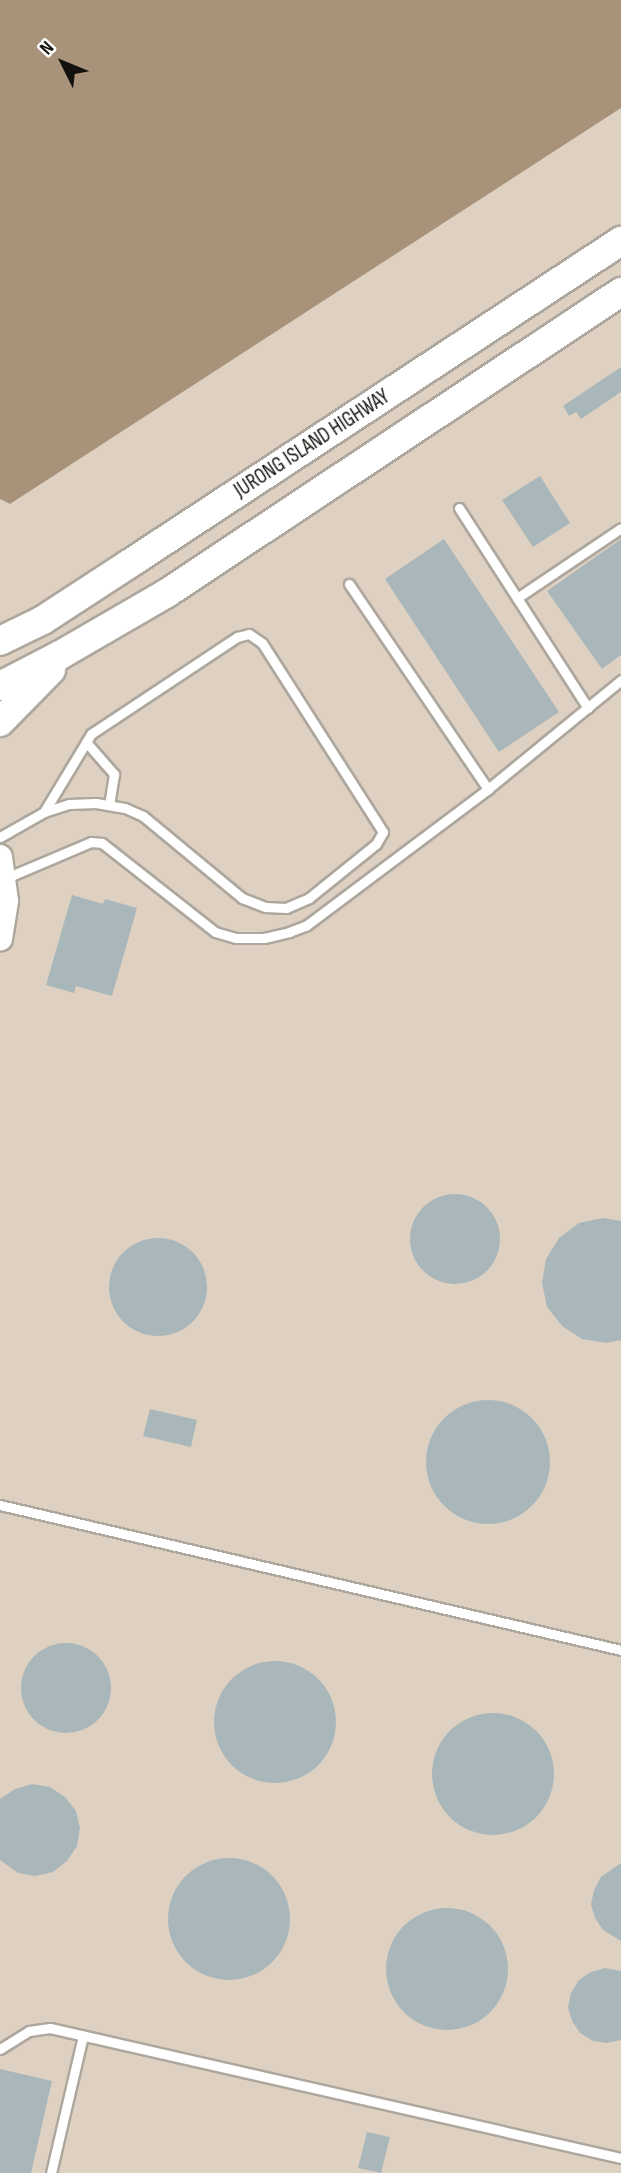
<!DOCTYPE html>
<html>
<head>
<meta charset="utf-8">
<style>
  body { margin:0 }
  #map { position:relative; width:621px; height:2173px; overflow:hidden; background:#e6ded4; font-family:"Sofia Sans Condensed",sans-serif }
  div>[style] { position:absolute }
  .built>* { inset:0; background:#ded1c1 }
  .water>* { inset:0; background:#a8937a }
  .building>* { inset:0; background:#a9b7bb }
  .round { border-radius:50% }
  .roads { filter:drop-shadow(2px 0 #aea79d) drop-shadow(-2px 0 #aea79d) drop-shadow(0 2px #aea79d) drop-shadow(0 -2px #aea79d) }
  .lane>* { height:9px; margin:-4.5px; padding:0 4.5px; transform-origin:4.5px; border-radius:4.5px; background:#fff }
  .secondary>* { height:24px; margin:-12px; padding:0 12px; transform-origin:12px; border-radius:12px; background:#fff }
  .primary>* { height:28px; margin:-14px; padding:0 14px; transform-origin:14px; border-radius:14px; background:#fff }
  span { translate:-50% -50%; white-space:nowrap; text-align:center; line-height:1.15; -webkit-text-stroke:5px #fff; paint-order:stroke }
  .street-label { font-size:21px; color:#13110d }
  .north { position:absolute; left:28px; top:28px; width:70px; height:70px; -webkit-text-stroke:5px #fff; paint-order:stroke; rotate:313deg; font-size:19px; font-weight:700; line-height:28px; text-align:center; color:#13110d }
  .north::after { content:''; display:block; margin:auto; width:24px; height:32px; background:#13110d; clip-path:polygon(50% 0,100% 100%,50% 72%,0 100%) }
</style>
</head>
<body>
<div id="map">
  <div class="built">
    <i style="clip-path:polygon(621px 108px,621px 2173px,0 2173px,0 499px,10px 504px)"></i>
  </div>
  <div class="water">
    <i style="clip-path:polygon(0 0,621px 0,621px 108px,10px 504px,0 499px)"></i>
  </div>
  <div class="building">
    <i style="clip-path:polygon(621px 367px,621px 392px,581px 419px,576px 412px,569px 416px,563px 406px)"></i>
    <i style="clip-path:polygon(540px 476px,570px 523px,533px 547px,502px 500px)"></i>
    <i style="clip-path:polygon(444px 539px,559px 712px,499px 752px,385px 579px)"></i>
    <i style="clip-path:polygon(621px 539px,621px 655px,602px 669px,547px 591px)"></i>
    <i style="clip-path:polygon(72px 895px,103px 904px,105px 899px,137px 908px,112px 996px,76px 986px,74px 993px,46px 985px)"></i>
    <i class="round" style="left:410px;top:1194px;width:90px;height:90px"></i>
    <i style="clip-path:polygon(603px 1218px,621px 1221px,621px 1340px,607px 1343px,582px 1339px,562px 1326px,547px 1307px,542px 1283px,546px 1259px,559px 1238px,579px 1223px)"></i>
    <i class="round" style="left:109px;top:1238px;width:98px;height:98px"></i>
    <i class="round" style="left:426px;top:1400px;width:124px;height:124px"></i>
    <i style="clip-path:polygon(150px 1409px,197px 1420px,191px 1447px,143px 1436px)"></i>
    <i class="round" style="left:21px;top:1643px;width:90px;height:90px"></i>
    <i class="round" style="left:214px;top:1661px;width:122px;height:122px"></i>
    <i class="round" style="left:432px;top:1713px;width:122px;height:122px"></i>
    <i style="clip-path:polygon(32px 1784px,50px 1787px,65px 1797px,76px 1811px,80px 1828px,77px 1846px,67px 1861px,53px 1872px,35px 1876px,18px 1873px,0 1860px,0 1799px,15px 1789px)"></i>
    <i class="round" style="left:168px;top:1858px;width:122px;height:122px"></i>
    <i style="clip-path:polygon(621px 1863px,621px 1941px,603px 1930px,595px 1918px,591px 1904px,594px 1890px,601px 1877px)"></i>
    <i class="round" style="left:386px;top:1908px;width:122px;height:122px"></i>
    <i style="clip-path:polygon(605px 1968px,621px 1971px,621px 2040px,607px 2043px,593px 2041px,580px 2033px,572px 2021px,568px 2007px,571px 1993px,579px 1980px,591px 1972px)"></i>
    <i style="clip-path:polygon(0 2069px,52px 2081px,31px 2173px,0 2173px)"></i>
    <i style="clip-path:polygon(367px 2132px,390px 2137px,381px 2173px,358px 2168px)"></i>
  </div>
  <div class="roads">
    <div class="lane">
      <i style="left:459px;top:508px;width:238px;rotate:57.2deg"></i>
      <i style="left:349px;top:584px;width:248px;rotate:55.9deg"></i>
      <i style="left:517px;top:598px;width:125px;rotate:-33.9deg"></i>
      <i style="left:86px;top:742px;width:43px;rotate:48.8deg"></i>
      <i style="left:114px;top:774px;width:31px;rotate:99deg"></i>
      <i style="left:0;top:837px;width:51px;rotate:-29.6deg"></i>
      <i style="left:44px;top:812px;width:26px;rotate:-18deg"></i>
      <i style="left:69px;top:804px;width:27px;rotate:-2deg"></i>
      <i style="left:96px;top:803px;width:29px;rotate:10deg"></i>
      <i style="left:125px;top:808px;width:20px;rotate:24deg"></i>
      <i style="left:143px;top:816px;width:129px;rotate:39.6deg"></i>
      <i style="left:242px;top:898px;width:25px;rotate:21deg"></i>
      <i style="left:265px;top:907px;width:21px;rotate:3deg"></i>
      <i style="left:286px;top:908px;width:25px;rotate:-23deg"></i>
      <i style="left:309px;top:898px;width:86px;rotate:-38.9deg"></i>
      <i style="left:376px;top:844px;width:14px;rotate:-60deg"></i>
      <i style="left:383px;top:832px;width:224px;rotate:-122.6deg"></i>
      <i style="left:262px;top:643px;width:16px;rotate:-145deg"></i>
      <i style="left:249px;top:634px;width:12px;rotate:166deg"></i>
      <i style="left:237px;top:637px;width:175px;rotate:146.4deg"></i>
      <i style="left:91px;top:734px;width:91px;rotate:121.1deg"></i>
      <i style="left:6px;top:878px;width:92px;rotate:-23deg"></i>
      <i style="left:91px;top:842px;width:11px;rotate:5deg"></i>
      <i style="left:102px;top:843px;width:144px;rotate:38.2deg"></i>
      <i style="left:215px;top:932px;width:22px;rotate:16deg"></i>
      <i style="left:236px;top:938px;width:28px"></i>
      <i style="left:264px;top:938px;width:26px;rotate:-13deg"></i>
      <i style="left:289px;top:932px;width:19px;rotate:-21deg"></i>
      <i style="left:307px;top:925px;width:226px;rotate:-36.9deg"></i>
      <i style="left:488px;top:789px;width:172px;rotate:-39.3deg"></i>
      <i style="left:0;top:1505px;width:638px;rotate:13.14deg"></i>
      <i style="left:0;top:2049px;width:34px;rotate:-32deg"></i>
      <i style="left:29px;top:2031px;width:21px;rotate:-8deg"></i>
      <i style="left:50px;top:2028px;width:586px;rotate:12.83deg"></i>
      <i style="left:51px;top:2173px;width:141px;rotate:-76.9deg"></i>
    </div>
    <div class="secondary">
      <i style="left:0;top:857px;width:44px;rotate:82.2deg"></i>
      <i style="left:6px;top:901px;width:38px;rotate:99deg"></i>
    </div>
    <div class="primary">
      <i style="left:0;top:641px;width:48px;rotate:-26deg"></i>
      <i style="left:43px;top:620px;width:103px;rotate:-33.1deg"></i>
      <i style="left:129px;top:564px;width:589px;rotate:-33.29deg"></i>
      <i style="left:0;top:686px;width:68px;rotate:-27.3deg"></i>
      <i style="left:60px;top:655px;width:124px;rotate:-30.1deg"></i>
      <i style="left:167px;top:593px;width:545px;rotate:-33.54deg"></i>
      <i style="left:0;top:722px;width:73px;rotate:-45.6deg"></i>
    </div>
  </div>
  <div class="street-label">
    <span style="left:312px;top:444px;rotate:-33deg">JURONG ISLAND HIGHWAY</span>
  </div>
  <div class="north">N</div>
</div>
</body>
</html>
